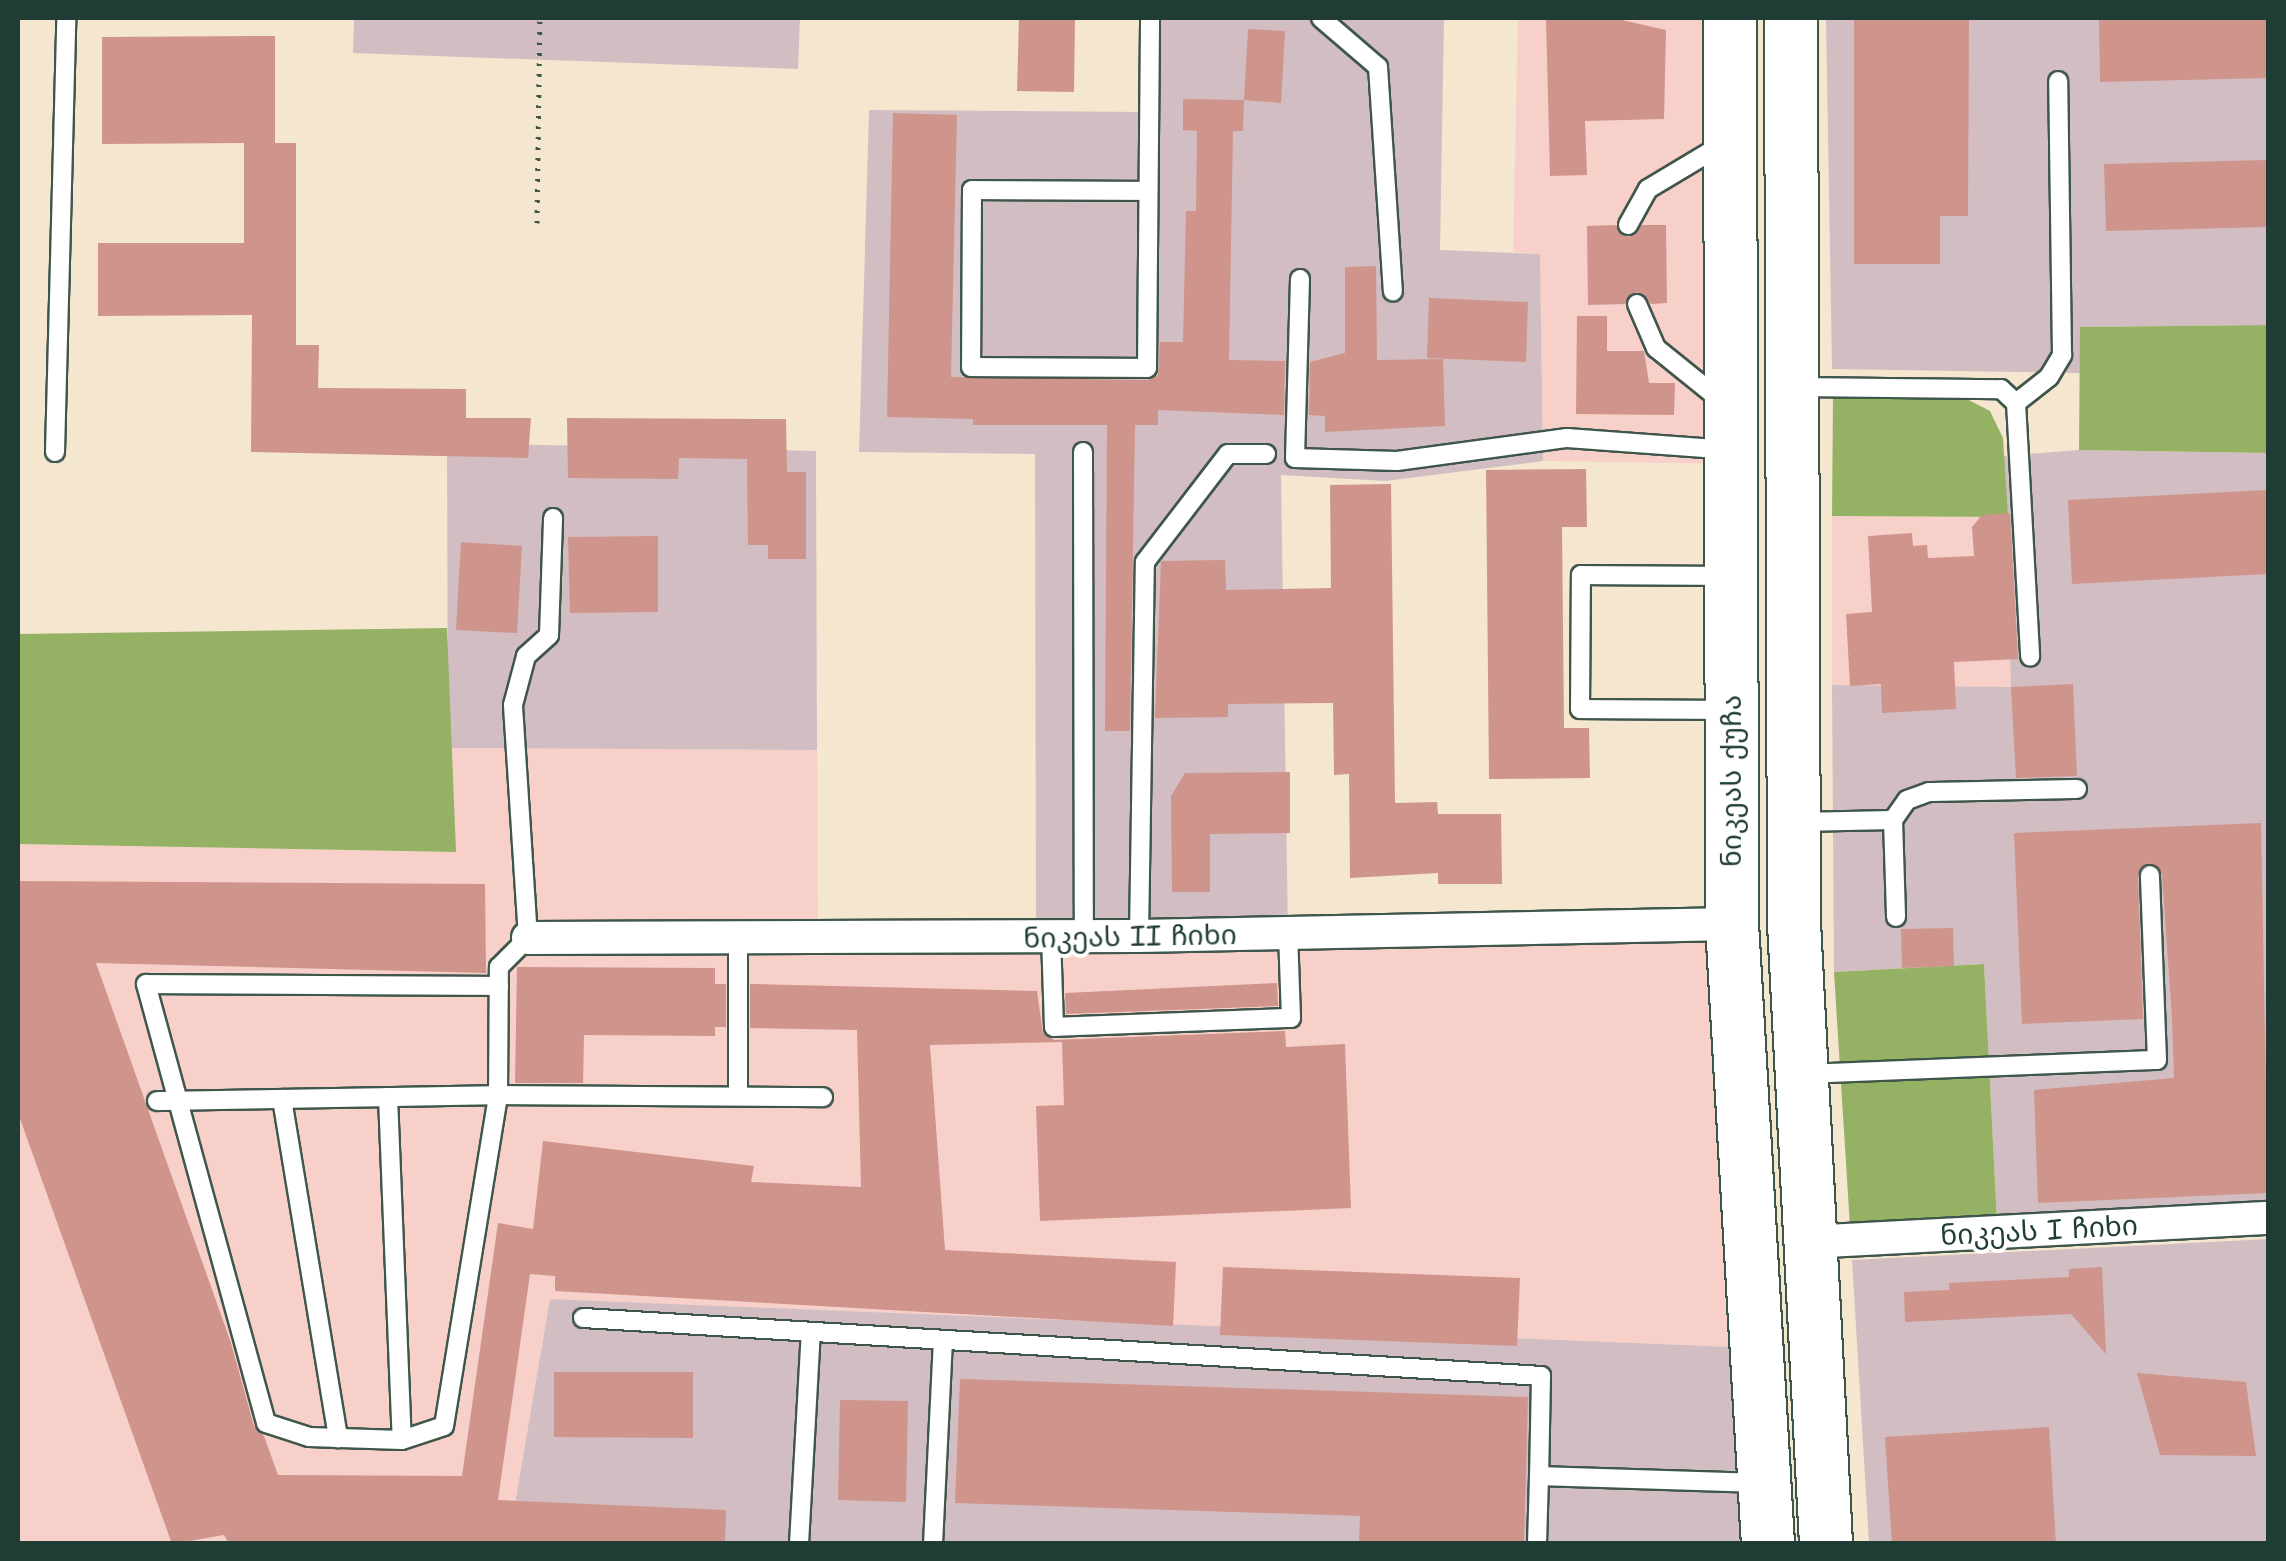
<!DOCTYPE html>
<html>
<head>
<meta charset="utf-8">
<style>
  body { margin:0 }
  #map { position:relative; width:2286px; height:1561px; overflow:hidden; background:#f5e6cf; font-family:"Shantell Sans","Noto Sans Georgian",sans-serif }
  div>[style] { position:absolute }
  .built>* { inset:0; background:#f7d0ca }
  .industrial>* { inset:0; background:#d2bec2 }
  .forest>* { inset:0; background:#95b264 }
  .building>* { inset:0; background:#cf948b }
  .path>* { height:5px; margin-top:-2.5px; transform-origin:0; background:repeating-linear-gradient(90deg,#3f564b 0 2.5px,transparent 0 10.5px) }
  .roads { filter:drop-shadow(2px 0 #3f564b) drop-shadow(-2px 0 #3f564b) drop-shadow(0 2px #3f564b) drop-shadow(0 -2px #3f564b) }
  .service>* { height:18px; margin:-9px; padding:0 9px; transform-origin:9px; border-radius:9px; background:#fff }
  .minor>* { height:32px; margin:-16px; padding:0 16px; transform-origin:16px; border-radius:16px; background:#fff }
  .primary>* { height:52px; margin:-26px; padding:0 26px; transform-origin:26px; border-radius:26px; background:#fff }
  span { translate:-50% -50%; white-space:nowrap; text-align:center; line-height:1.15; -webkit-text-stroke:8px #fff; paint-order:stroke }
  .street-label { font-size:28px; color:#1f3d34 }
  .frame { position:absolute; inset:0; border:20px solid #1f3d34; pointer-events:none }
</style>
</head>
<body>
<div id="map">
  <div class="built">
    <i style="clip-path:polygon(1518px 18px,1730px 18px,1730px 464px,1543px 461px,1540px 254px,1513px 252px)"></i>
    <i style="clip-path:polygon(1832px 516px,2008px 517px,2012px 688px,1832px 685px)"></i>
    <i style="clip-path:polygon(448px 748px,817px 750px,818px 936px,1732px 924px,1757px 1348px,550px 1299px,508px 1543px,18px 1544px,18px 844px,455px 852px)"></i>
  </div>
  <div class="industrial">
    <i style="clip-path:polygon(354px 18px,800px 18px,798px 69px,353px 53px)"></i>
    <i style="clip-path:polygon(1150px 18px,1444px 18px,1440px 250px,1540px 254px,1543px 461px,1385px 481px,1281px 475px,1288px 934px,1036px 937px,1035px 454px,859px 452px,869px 110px,1148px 112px)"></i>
    <i style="clip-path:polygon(1826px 18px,2268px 18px,2268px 325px,2080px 327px,2080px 373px,1832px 369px)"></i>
    <i style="clip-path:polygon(447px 443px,816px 451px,817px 750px,448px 748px)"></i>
    <i style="clip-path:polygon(2079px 450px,2268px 453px,2268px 1200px,1997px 1221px,1984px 964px,1834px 972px,1832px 685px,2011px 687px,2004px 456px)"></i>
    <i style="clip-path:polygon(2268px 1239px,2268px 1543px,1869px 1543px,1852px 1260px)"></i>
    <i style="clip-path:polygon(550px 1299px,1757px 1348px,1768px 1543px,508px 1544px)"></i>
  </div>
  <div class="forest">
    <i style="clip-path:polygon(2268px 325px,2268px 453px,2079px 450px,2080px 327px)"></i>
    <i style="clip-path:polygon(1833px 397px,1963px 397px,1990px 411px,2003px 438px,2008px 517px,1832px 516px)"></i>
    <i style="clip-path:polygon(447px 628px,456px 852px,18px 844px,18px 634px)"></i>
    <i style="clip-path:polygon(1984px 964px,1997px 1221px,1850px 1227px,1834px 972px)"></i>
  </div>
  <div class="building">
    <i style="clip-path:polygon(1019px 18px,1075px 18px,1074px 92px,1017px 91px)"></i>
    <i style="clip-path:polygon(1546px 18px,1613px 18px,1666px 30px,1664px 119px,1585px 121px,1587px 175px,1550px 176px)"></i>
    <i style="clip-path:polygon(1854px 18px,1969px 18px,1968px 216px,1940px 216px,1940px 264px,1854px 264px)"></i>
    <i style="clip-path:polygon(2099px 18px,2268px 18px,2268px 78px,2100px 82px)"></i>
    <i style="clip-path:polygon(1248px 29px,1285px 31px,1281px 103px,1244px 100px)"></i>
    <i style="clip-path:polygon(275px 36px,275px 143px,296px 143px,296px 345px,319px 345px,318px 388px,466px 389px,466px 418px,531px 418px,528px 458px,251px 452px,252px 315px,98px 316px,98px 243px,244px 243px,244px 143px,102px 144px,102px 37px)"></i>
    <i style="clip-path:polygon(1183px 99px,1244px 100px,1243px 131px,1233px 131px,1229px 360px,1285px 361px,1284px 415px,1158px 410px,1158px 425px,1135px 425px,1130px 731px,1105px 731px,1107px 425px,973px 425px,973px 419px,887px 417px,893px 113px,957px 115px,951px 377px,1147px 380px,1158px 376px,1160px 342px,1183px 342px,1186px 211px,1196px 211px,1197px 131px,1183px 130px)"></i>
    <i style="clip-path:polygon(2268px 160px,2268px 227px,2106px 231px,2104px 164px)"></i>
    <i style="clip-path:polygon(1616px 225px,1629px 237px,1642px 225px,1666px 225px,1667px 303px,1651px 304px,1637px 292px,1625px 304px,1588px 305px,1587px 226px)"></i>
    <i style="clip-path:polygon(1376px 266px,1377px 360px,1443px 359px,1445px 426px,1325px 432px,1325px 416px,1309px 415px,1310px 362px,1345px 353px,1345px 267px)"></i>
    <i style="clip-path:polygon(1429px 298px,1528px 302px,1526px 362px,1427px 358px)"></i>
    <i style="clip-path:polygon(1577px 316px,1607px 316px,1607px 351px,1644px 351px,1649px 383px,1675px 383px,1674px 415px,1576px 414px)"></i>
    <i style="clip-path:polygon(567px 418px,786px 419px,787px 472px,806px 472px,806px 559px,768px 559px,768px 545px,748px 545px,747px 459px,679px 458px,678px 479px,568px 478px)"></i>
    <i style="clip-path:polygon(1586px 469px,1587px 527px,1562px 527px,1564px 728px,1589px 728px,1590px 778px,1489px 779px,1486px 470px)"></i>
    <i style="clip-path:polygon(1391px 484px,1395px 803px,1437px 802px,1438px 814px,1501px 814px,1502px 884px,1438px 884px,1438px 873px,1350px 878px,1349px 774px,1334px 775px,1333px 703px,1228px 704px,1228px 717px,1155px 718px,1161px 561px,1225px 560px,1226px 590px,1331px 588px,1330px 485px)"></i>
    <i style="clip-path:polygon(2268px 490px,2268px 574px,2072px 584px,2068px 500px)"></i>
    <i style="clip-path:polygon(2010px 513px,2018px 659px,1954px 662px,1956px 709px,1882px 713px,1881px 684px,1850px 686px,1846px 614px,1872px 612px,1868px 536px,1912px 533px,1913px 546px,1927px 545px,1928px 558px,1974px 556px,1972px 527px,1982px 515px)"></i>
    <i style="clip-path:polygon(658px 536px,658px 612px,570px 613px,568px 537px)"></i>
    <i style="clip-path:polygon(461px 542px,522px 546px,517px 633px,456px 630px)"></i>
    <i style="clip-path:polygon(2073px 684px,2077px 776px,2016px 778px,2011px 687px)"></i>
    <i style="clip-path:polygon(1290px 772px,1290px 833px,1210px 834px,1210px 892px,1172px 892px,1171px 796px,1185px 773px)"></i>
    <i style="clip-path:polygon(2261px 823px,2268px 1193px,2038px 1203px,2034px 1090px,2174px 1078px,2172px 1018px,2162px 875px,2149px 863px,2138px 875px,2143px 1019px,2022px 1024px,2014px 833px)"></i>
    <i style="clip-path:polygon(18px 881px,485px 884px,486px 973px,96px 963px,231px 1343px,254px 1426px,264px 1436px,278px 1475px,462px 1476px,498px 1223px,533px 1229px,543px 1141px,754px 1166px,751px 1182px,861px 1187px,857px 1030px,750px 1028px,750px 984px,1037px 991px,1043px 1033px,1054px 1040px,1285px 1031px,1286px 1047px,1345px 1044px,1351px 1208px,1040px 1221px,1036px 1106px,1064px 1105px,1062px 1042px,930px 1045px,945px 1250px,1176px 1262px,1173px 1326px,555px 1291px,555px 1276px,530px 1274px,498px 1500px,726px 1510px,725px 1544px,229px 1544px,224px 1535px,172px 1544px,18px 1113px)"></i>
    <i style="clip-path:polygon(1953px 928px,1954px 966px,1902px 968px,1901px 929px)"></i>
    <i style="clip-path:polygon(517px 967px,715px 968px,715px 984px,726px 984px,726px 1027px,715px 1027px,715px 1036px,584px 1035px,583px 1083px,515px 1083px)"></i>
    <i style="clip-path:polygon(1277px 983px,1278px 1006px,1066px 1014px,1065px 993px)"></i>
    <i style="clip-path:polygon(1223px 1267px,1520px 1278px,1517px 1346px,1220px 1335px)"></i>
    <i style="clip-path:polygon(2102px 1267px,2106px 1354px,2071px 1314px,1905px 1322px,1904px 1292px,1949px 1290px,1949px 1283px,2069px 1277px,2069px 1269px)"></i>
    <i style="clip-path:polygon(554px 1372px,693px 1372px,693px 1438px,554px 1437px)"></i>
    <i style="clip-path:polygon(2137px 1373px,2246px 1382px,2256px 1456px,2160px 1455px)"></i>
    <i style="clip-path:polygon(960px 1379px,1528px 1397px,1524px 1544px,1359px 1544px,1360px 1516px,955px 1503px)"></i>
    <i style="clip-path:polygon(840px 1400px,908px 1401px,906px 1502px,838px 1500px)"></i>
    <i style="clip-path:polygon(2049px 1427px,2056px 1544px,1892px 1544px,1885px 1437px)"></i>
  </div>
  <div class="path">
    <i style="left:537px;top:223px;width:205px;rotate:-89.2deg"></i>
  </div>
  <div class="roads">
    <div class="service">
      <i style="left:1321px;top:18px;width:75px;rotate:40.7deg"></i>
      <i style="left:1378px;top:67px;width:225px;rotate:86.2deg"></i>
      <i style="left:1148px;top:191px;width:176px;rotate:-179.7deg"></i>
      <i style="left:972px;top:190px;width:177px;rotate:90.3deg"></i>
      <i style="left:971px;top:367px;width:176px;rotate:0.3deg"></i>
      <i style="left:1147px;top:368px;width:350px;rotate:-89.5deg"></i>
      <i style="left:1628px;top:225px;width:41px;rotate:-60.9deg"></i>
      <i style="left:1648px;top:189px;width:90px;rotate:-30.9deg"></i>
      <i style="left:1300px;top:279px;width:179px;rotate:91.6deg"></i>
      <i style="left:1295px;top:458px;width:102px;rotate:1.7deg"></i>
      <i style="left:1397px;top:461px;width:172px;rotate:-7.7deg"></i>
      <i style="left:1567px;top:438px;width:162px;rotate:4.2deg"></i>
      <i style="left:1637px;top:304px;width:48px;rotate:66.6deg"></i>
      <i style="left:1656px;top:348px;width:86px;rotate:38.9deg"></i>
      <i style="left:1798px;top:387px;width:203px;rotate:0.6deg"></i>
      <i style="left:2001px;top:389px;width:21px;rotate:43deg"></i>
      <i style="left:2016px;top:403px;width:254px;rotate:86.8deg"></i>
      <i style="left:2016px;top:403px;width:42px;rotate:-38.2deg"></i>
      <i style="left:2049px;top:377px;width:26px;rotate:-59deg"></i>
      <i style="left:2062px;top:355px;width:274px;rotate:-90.8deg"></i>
      <i style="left:55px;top:452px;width:434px;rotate:-88.5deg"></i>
      <i style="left:1083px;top:452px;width:484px;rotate:89.9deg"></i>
      <i style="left:1725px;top:710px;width:145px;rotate:-179.6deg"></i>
      <i style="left:1580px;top:709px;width:134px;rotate:-89.6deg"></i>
      <i style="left:1581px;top:575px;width:145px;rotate:0.4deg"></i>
      <i style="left:1893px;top:820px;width:97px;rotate:88.2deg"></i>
      <i style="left:1799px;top:822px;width:94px;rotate:-1.2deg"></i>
      <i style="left:1893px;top:820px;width:24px;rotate:-55deg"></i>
      <i style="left:1907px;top:800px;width:23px;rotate:-20deg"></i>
      <i style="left:1929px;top:792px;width:148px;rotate:-1.2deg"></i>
      <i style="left:1051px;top:936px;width:91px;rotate:88.1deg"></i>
      <i style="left:1054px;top:1027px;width:237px;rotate:-2.2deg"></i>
      <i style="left:1291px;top:1018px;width:84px;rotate:-92deg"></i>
      <i style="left:1139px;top:936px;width:374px;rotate:-89.1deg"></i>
      <i style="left:1145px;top:562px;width:136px;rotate:-52.5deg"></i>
      <i style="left:1228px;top:454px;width:38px"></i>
      <i style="left:499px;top:986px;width:353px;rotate:-179.7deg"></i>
      <i style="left:146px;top:984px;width:455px;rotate:74.7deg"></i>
      <i style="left:266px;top:1423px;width:45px;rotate:18deg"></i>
      <i style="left:309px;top:1437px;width:93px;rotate:1.8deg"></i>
      <i style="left:402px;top:1440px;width:44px;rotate:-18.4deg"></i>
      <i style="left:444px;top:1426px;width:335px;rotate:-80.7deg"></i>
      <i style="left:498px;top:1095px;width:325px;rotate:0.4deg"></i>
      <i style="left:1807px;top:1074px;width:350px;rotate:-2.3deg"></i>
      <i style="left:2157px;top:1060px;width:185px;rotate:-92.2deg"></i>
      <i style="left:738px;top:1096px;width:159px;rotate:-90deg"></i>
      <i style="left:388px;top:1097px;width:343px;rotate:87.7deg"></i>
      <i style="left:282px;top:1099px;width:344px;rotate:80.6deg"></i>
      <i style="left:157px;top:1101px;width:341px;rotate:-1deg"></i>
      <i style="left:498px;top:1095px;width:128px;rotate:-89.6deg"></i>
      <i style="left:499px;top:967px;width:41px;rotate:-45deg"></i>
      <i style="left:528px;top:938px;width:233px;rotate:-93.7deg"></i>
      <i style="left:513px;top:705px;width:51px;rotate:-75.1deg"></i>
      <i style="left:526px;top:656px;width:31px;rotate:-42deg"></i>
      <i style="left:549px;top:635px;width:117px;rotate:-88deg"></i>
      <i style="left:583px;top:1318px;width:960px;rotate:3.46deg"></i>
      <i style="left:1541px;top:1376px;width:100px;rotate:91.1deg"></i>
      <i style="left:799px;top:1544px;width:212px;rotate:-86.8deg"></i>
      <i style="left:933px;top:1544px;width:204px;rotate:-87.2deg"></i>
      <i style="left:1537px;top:1544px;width:68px;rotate:-88.3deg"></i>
      <i style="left:1539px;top:1476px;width:220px;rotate:1.8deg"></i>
    </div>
    <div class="minor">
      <i style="left:528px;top:938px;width:611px;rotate:-0.19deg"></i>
      <i style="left:1139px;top:936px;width:593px;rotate:-1.16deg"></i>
      <i style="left:1809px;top:1242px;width:460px;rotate:-3deg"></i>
    </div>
    <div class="primary">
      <i style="left:1730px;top:18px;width:906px;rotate:89.87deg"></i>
      <i style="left:1732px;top:924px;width:621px;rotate:86.68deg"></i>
      <i style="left:1791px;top:18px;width:905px;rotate:89.81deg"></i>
      <i style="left:1794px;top:923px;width:622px;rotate:87.05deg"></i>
    </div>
  </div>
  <div class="street-label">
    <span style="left:1731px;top:781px;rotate:-90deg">ნიკეას ქუჩა</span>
    <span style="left:1130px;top:936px;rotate:-1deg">ნიკეას II ჩიხი</span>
    <span style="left:2039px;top:1230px;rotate:-3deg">ნიკეას I ჩიხი</span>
  </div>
  <div class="frame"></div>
</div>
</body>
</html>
